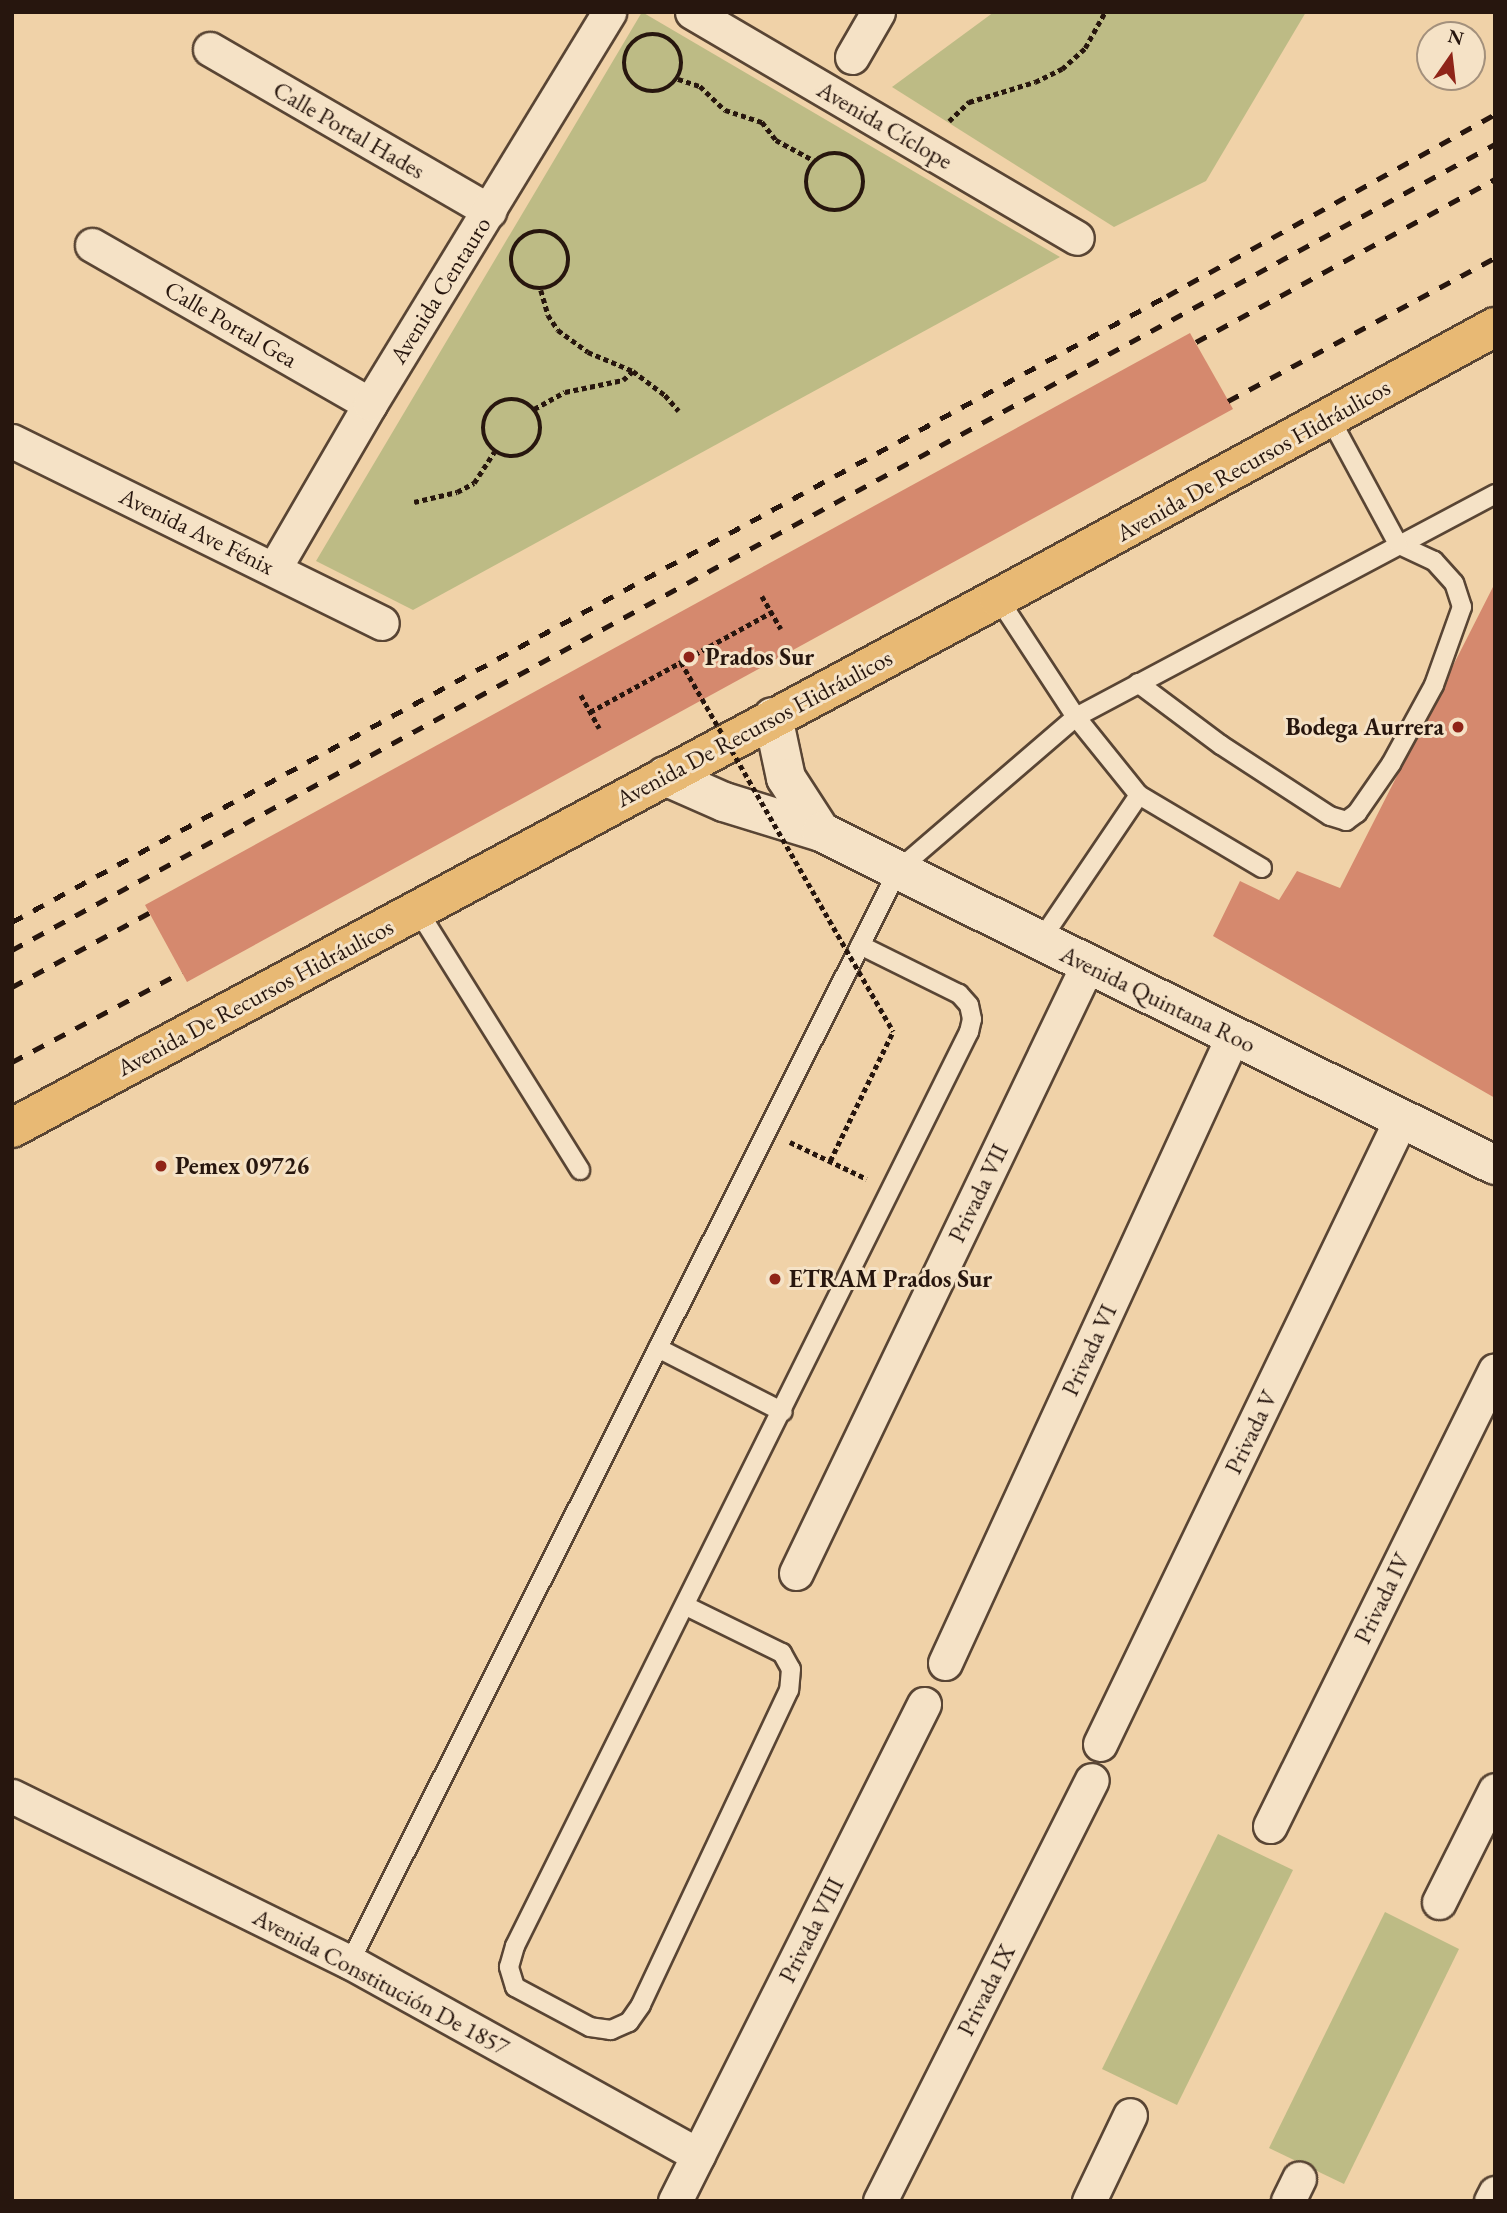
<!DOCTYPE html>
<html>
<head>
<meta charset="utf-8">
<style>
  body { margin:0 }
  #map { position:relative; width:1507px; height:2213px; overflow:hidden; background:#f0d2a8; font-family:"EB Garamond",serif }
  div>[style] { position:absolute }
  .green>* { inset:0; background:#bdbb85 }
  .building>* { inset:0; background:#d5896e }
  .path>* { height:4.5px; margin-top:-2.25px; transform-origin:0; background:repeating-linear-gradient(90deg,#27160e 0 5px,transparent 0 8.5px) }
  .path>.ring { margin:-2.25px; padding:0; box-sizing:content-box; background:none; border:4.5px solid #27160e; border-radius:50% }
  .roads { filter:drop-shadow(2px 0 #594534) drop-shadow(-2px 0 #594534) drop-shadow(0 2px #594534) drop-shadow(0 -2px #594534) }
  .service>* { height:18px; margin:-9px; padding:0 9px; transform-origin:9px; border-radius:9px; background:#f5e2c6 }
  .minor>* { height:33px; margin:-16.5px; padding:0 16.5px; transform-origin:16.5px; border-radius:16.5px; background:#f5e2c6 }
  .secondary>* { height:38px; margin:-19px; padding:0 19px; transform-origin:19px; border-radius:19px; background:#f5e2c6 }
  .primary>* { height:38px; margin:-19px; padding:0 19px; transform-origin:19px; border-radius:19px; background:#e8b974 }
  .rail>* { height:5px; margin-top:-2.5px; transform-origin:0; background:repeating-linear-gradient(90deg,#27160e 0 12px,transparent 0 24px) }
  .path-bridge>* { height:4.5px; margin-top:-2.25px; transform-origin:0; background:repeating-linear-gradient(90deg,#27160e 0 5px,transparent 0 8.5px) }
  .dots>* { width:19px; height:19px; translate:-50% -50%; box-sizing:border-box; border:4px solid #f5e2c6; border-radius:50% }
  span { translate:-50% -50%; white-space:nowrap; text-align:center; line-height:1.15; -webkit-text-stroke:6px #f5e2c6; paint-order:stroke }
  .street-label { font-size:24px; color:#27160e }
  .poi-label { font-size:24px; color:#27160e; font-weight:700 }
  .left { translate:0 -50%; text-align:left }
  .right { translate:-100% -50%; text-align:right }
  .frame { position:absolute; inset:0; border:14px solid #27160e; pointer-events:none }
  .north { position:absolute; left:1416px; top:21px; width:70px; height:70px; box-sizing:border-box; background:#f5e2c6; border:2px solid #a3907c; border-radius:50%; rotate:14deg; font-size:19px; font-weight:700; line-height:28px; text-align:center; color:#27160e }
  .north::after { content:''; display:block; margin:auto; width:24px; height:32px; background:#8f2418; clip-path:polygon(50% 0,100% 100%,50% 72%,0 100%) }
</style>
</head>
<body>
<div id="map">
  <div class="green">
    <i style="clip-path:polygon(642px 12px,1060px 257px,413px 610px,316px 561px)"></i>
    <i style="clip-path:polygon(994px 12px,1306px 12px,1206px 181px,1114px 227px,892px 87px)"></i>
    <i style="clip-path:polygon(1218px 1834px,1293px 1870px,1177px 2105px,1102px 2069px)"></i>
    <i style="clip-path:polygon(1385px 1912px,1459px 1949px,1344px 2184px,1269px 2148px)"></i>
  </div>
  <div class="building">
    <i style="clip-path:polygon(1190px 333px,1233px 409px,187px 982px,145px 905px)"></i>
    <i style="clip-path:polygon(1495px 583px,1495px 1098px,1213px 936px,1240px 881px,1279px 900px,1297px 871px,1340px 888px)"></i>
  </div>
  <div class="path">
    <i class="ring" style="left:624px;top:34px;width:53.5px;height:53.5px"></i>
    <i style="left:678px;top:79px;width:23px;rotate:18deg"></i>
    <i style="left:700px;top:86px;width:35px;rotate:44deg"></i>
    <i style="left:725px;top:110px;width:39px;rotate:18deg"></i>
    <i style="left:762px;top:122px;width:23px;rotate:52deg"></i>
    <i style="left:776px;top:140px;width:44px;rotate:28.3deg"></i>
    <i style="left:949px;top:121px;width:28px;rotate:-44deg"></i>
    <i style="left:969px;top:102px;width:69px;rotate:-16.9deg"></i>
    <i style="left:1035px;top:82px;width:30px;rotate:-26deg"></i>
    <i style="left:1062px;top:69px;width:31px;rotate:-42deg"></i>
    <i style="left:1085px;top:48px;width:41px;rotate:-60.9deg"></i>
    <i class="ring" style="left:806px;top:153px;width:53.5px;height:53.5px"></i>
    <i class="ring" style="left:511px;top:231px;width:53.5px;height:53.5px"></i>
    <i style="left:541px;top:290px;width:26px;rotate:74deg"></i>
    <i style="left:548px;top:315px;width:18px;rotate:56deg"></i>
    <i style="left:558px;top:330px;width:37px;rotate:36deg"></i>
    <i style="left:588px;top:352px;width:49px;rotate:22.9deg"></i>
    <i style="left:633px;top:371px;width:40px;rotate:37deg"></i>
    <i style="left:665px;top:395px;width:21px;rotate:49deg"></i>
    <i class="ring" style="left:483px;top:399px;width:53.5px;height:53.5px"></i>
    <i style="left:534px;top:409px;width:35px;rotate:-29deg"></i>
    <i style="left:565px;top:392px;width:59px;rotate:-11.7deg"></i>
    <i style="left:623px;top:380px;width:13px;rotate:-42deg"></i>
    <i style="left:414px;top:502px;width:44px;rotate:-13.1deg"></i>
    <i style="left:457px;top:492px;width:19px;rotate:-28deg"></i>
    <i style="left:474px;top:483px;width:37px;rotate:-57deg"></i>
    <i style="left:762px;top:596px;width:38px;rotate:60deg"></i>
    <i style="left:581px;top:695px;width:38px;rotate:61deg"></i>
    <i style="left:590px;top:712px;width:208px;rotate:-28.8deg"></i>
    <i style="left:790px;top:1142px;width:85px;rotate:25.7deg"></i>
    <i style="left:830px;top:1161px;width:144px;rotate:-64.1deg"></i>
  </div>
  <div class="roads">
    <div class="service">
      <i style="left:998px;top:598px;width:142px;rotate:56.8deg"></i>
      <i style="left:1076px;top:717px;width:475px;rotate:-28deg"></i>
      <i style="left:1138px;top:683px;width:104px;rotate:36.8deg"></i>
      <i style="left:1221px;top:745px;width:130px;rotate:33.1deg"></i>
      <i style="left:1330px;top:816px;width:17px;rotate:17deg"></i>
      <i style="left:1346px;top:821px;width:14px;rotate:-36deg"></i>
      <i style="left:1357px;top:813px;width:60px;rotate:-55.2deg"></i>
      <i style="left:1391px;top:764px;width:90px;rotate:-61.4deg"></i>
      <i style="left:1434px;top:685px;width:83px;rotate:-70.3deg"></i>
      <i style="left:1462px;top:607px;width:25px;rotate:-108deg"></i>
      <i style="left:1454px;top:583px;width:30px;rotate:-132deg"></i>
      <i style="left:1434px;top:561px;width:40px;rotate:-155deg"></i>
      <i style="left:1398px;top:544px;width:143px;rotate:-118.4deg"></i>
      <i style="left:1139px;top:795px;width:143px;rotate:30.7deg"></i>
      <i style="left:417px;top:909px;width:308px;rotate:58deg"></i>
      <i style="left:658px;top:1348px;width:140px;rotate:27.1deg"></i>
      <i style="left:686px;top:1606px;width:107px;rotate:26.1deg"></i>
      <i style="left:782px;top:1653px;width:18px;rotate:61deg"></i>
      <i style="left:791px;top:1669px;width:21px;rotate:95deg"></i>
      <i style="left:789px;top:1690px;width:348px;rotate:115.2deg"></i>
      <i style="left:641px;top:2005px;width:21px;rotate:125deg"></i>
      <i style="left:629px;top:2022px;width:20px;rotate:156deg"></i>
      <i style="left:611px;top:2030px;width:21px;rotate:-172deg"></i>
      <i style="left:590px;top:2027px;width:85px;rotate:-151.9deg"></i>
      <i style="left:515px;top:1987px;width:21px;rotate:-107deg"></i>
      <i style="left:509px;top:1967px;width:22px;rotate:-74deg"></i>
      <i style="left:515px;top:1946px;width:1021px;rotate:-63.59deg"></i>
      <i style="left:969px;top:1032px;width:13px;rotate:-77deg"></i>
      <i style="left:972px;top:1019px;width:14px;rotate:-102deg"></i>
      <i style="left:969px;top:1005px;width:15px;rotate:-132deg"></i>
      <i style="left:959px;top:994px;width:110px;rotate:-153.7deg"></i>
      <i style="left:350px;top:1962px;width:1222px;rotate:-63.35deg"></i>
      <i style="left:898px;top:870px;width:235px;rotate:-40.7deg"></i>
      <i style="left:1076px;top:717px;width:100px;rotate:51.1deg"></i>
      <i style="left:1139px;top:795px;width:176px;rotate:124.1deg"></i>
    </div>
    <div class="minor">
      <i style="left:692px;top:12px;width:446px;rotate:30.4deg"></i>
      <i style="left:210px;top:49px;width:323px;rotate:30.1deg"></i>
      <i style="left:852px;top:57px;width:52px;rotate:-60deg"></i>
      <i style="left:92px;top:245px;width:320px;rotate:29.8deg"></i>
      <i style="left:12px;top:441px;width:412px;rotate:26.2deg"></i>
      <i style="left:274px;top:569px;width:191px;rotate:-59.8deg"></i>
      <i style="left:370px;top:404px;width:459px;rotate:-58.6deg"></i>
      <i style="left:796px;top:1573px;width:675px;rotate:-64.38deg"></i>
      <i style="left:945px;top:1663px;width:690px;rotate:-65.33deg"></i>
      <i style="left:1100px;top:1744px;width:694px;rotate:-64.28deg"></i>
      <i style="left:12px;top:1796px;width:377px;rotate:26.2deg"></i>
      <i style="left:350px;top:1962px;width:398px;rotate:29deg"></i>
      <i style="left:1270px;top:1826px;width:508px;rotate:-63.74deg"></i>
      <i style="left:1439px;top:1902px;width:125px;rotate:-63.4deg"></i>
      <i style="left:675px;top:2201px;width:556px;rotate:-63.39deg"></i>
      <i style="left:880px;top:2201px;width:471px;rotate:-63.3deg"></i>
      <i style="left:1089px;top:2201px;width:95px;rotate:-64.5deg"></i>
      <i style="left:1288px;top:2201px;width:25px;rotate:-64deg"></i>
      <i style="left:1491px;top:2201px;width:9px;rotate:-63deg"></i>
    </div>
    <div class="secondary">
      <i style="left:773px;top:717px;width:62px;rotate:78deg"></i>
      <i style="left:786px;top:778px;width:64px;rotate:57.1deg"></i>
      <i style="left:665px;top:776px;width:64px;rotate:23.8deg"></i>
      <i style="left:724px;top:802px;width:102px;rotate:17.2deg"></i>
      <i style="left:821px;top:832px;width:752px;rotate:26.29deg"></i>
    </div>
    <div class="primary">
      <i style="left:12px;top:1128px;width:1119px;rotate:-28.26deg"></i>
      <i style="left:998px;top:598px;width:566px;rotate:-28.6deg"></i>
    </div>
  </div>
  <div class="rail">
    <i style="left:1196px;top:342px;width:341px;rotate:-28.6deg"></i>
    <i style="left:1228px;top:401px;width:303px;rotate:-28.2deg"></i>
    <i style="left:12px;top:922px;width:1314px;rotate:-28.46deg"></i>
    <i style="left:1167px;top:296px;width:375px;rotate:-29deg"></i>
    <i style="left:12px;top:950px;width:1688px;rotate:-28.52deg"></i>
    <i style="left:12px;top:987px;width:156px;rotate:-28.4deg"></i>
    <i style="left:12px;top:1062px;width:192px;rotate:-27.9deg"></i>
  </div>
  <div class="path-bridge">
    <i style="left:681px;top:662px;width:426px;rotate:60.1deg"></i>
  </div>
  <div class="dots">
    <i style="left:689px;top:657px;background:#8f2418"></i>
    <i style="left:1458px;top:727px;background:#8f2418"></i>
    <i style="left:161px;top:1166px;background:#8f2418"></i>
    <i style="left:775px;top:1279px;background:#8f2418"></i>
  </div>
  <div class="street-label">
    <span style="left:885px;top:125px;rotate:30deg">Avenida Cíclope</span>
    <span style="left:349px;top:130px;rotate:30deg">Calle Portal Hades</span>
    <span style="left:440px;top:290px;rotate:-58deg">Avenida Centauro</span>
    <span style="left:231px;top:324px;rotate:30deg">Calle Portal Gea</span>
    <span style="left:1253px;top:460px;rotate:-29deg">Avenida De Recursos Hidráulicos</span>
    <span style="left:197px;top:531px;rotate:26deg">Avenida Ave Fénix</span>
    <span style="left:754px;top:728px;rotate:-28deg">Avenida De Recursos Hidráulicos</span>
    <span style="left:255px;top:997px;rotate:-28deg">Avenida De Recursos Hidráulicos</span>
    <span style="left:1158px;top:999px;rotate:26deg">Avenida Quintana Roo</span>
    <span style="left:978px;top:1193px;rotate:-64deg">Privada VII</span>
    <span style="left:1089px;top:1350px;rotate:-65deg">Privada VI</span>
    <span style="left:1251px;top:1432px;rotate:-64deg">Privada V</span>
    <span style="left:1382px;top:1598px;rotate:-64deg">Privada IV</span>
    <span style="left:811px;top:1930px;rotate:-63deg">Privada VIII</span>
    <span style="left:381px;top:1982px;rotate:28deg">Avenida Constitución De 1857</span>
    <span style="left:986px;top:1990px;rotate:-63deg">Privada IX</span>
  </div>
  <div class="poi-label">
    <span class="left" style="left:705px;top:657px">Prados Sur</span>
    <span class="right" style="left:1444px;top:727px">Bodega Aurrera</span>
    <span class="left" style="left:175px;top:1166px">Pemex 09726</span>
    <span class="left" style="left:789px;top:1279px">ETRAM Prados Sur</span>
  </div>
  <div class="frame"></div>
  <div class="north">N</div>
</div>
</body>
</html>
